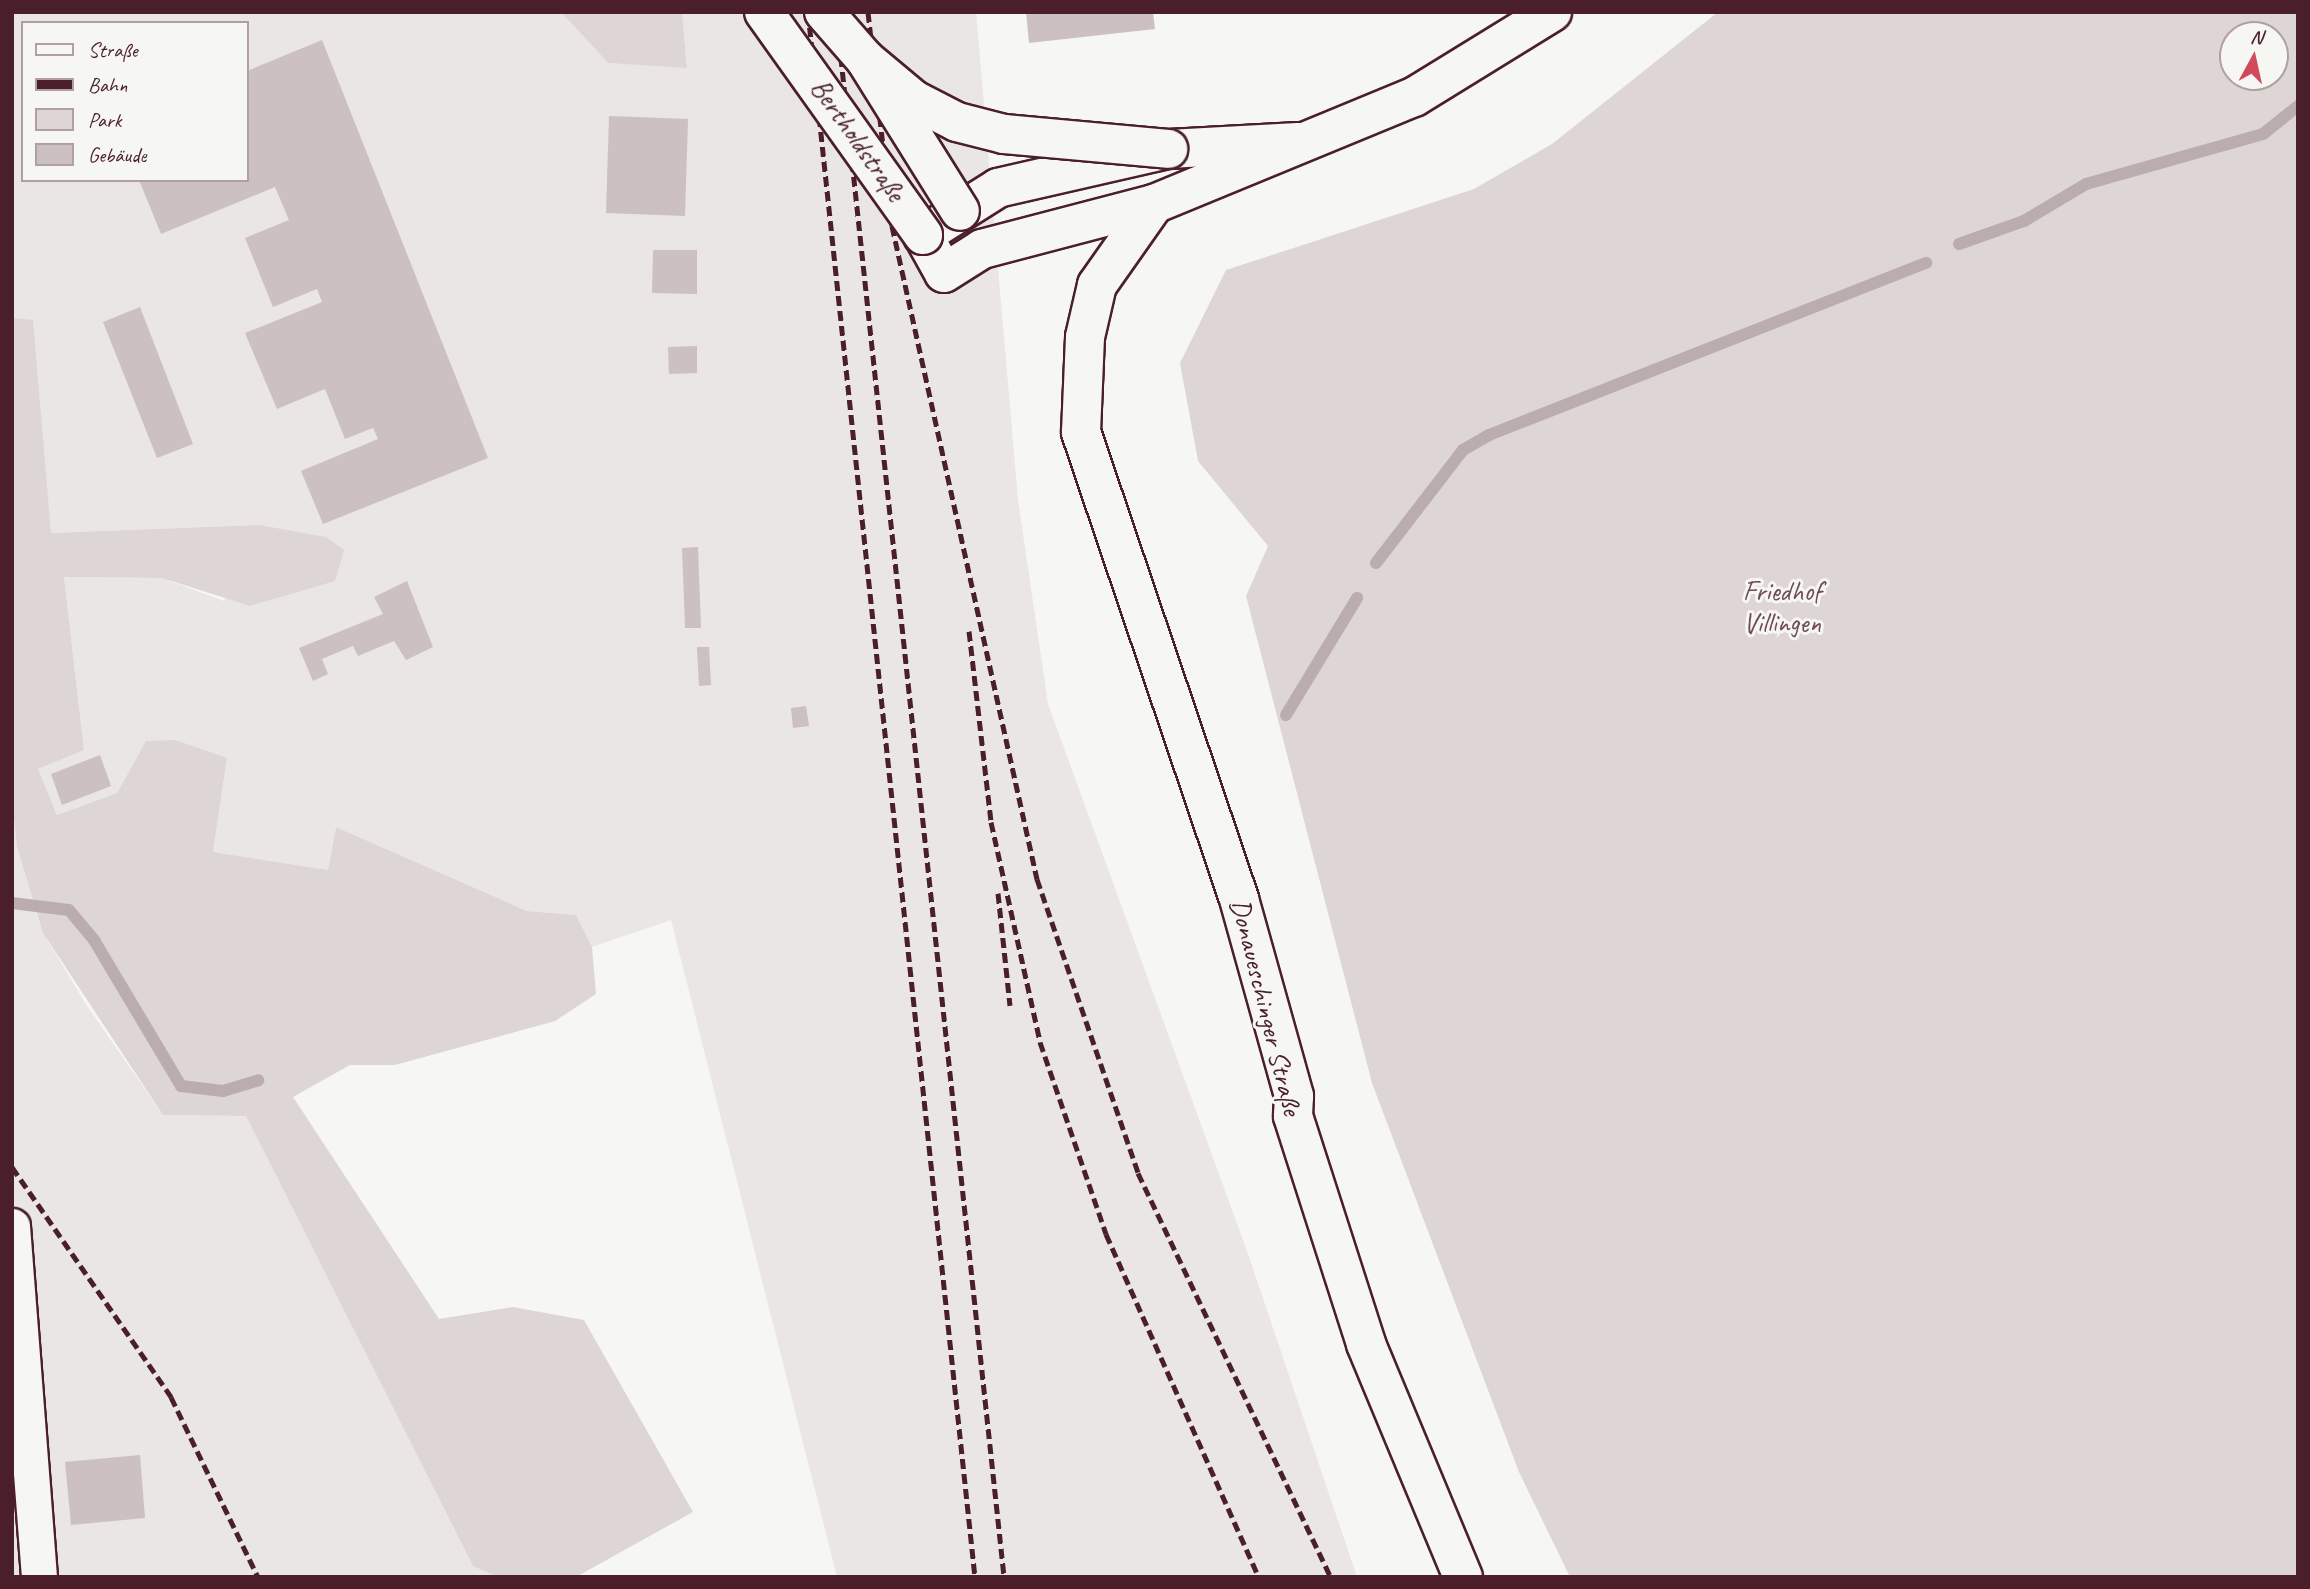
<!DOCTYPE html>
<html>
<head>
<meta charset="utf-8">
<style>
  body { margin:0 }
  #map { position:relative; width:2310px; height:1589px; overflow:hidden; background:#f6f6f2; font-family:Caveat,sans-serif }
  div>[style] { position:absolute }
  .built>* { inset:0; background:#e9e6e3 }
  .green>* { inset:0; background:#ddd6d5 }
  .stream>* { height:12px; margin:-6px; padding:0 6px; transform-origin:6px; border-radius:6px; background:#bbadae }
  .building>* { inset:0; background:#ccc1c0 }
  .roads { filter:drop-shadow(2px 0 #4a1f2b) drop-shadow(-2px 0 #4a1f2b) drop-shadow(0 2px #4a1f2b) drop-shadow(0 -2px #4a1f2b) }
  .street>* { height:35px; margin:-17.5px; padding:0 17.5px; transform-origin:17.5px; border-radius:17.5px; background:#f6f6f2 }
  .secondary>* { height:38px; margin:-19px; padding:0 19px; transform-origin:19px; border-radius:19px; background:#f6f6f2 }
  .rail>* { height:5px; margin-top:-2.5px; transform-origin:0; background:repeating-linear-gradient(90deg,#4a1f2b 0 10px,transparent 0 15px) }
  .bridges { filter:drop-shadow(2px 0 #4a1f2b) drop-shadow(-2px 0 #4a1f2b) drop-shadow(0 2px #4a1f2b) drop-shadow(0 -2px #4a1f2b) }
  .secondary-bridge>* { height:38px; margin:-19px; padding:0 19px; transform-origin:19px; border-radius:19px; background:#f6f6f2 }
  span { translate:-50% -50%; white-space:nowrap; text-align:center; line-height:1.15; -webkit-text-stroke:6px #f6f6f2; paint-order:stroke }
  .street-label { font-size:28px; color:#4a1f2b }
  .park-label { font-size:28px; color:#6f4d56 }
  .frame { position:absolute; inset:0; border:14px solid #4a1f2b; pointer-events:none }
  .legend { position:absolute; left:21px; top:21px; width:228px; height:161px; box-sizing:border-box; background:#f6f6f2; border:2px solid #b1a0a2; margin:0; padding:9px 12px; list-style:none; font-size:21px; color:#4a1f2b }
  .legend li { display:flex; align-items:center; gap:14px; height:35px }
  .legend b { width:35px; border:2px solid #b1a0a2 }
  .north { position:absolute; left:2219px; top:21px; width:70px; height:70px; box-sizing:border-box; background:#f6f6f2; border:2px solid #b1a0a2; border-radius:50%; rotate:8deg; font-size:19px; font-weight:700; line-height:28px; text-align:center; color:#4a1f2b }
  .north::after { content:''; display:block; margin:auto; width:24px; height:32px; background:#d1495b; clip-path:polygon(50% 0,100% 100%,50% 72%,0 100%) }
</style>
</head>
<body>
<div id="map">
  <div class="built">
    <i style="clip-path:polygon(evenodd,12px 12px,561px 12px,608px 63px,687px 67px,682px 12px,976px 12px,1018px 500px,1048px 704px,1247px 1251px,1357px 1577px,837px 1577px,671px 920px,592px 947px,576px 915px,527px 911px,336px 827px,328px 870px,213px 852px,227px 759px,146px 741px,117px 793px,57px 815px,38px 769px,84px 750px,64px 577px,162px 578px,224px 601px,259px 525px,50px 533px,33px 321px,12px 318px,12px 12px,23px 23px,247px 23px,247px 180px,23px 180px,23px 23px)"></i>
    <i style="clip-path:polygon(12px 800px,17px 847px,43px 933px,87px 1006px,163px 1115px,246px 1116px,473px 1566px,497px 1577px,12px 1577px)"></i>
  </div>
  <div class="green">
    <i style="clip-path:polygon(561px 12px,682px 12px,687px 68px,608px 63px)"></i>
    <i style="clip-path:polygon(evenodd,1718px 12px,2298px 12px,2298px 1577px,1570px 1577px,1519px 1472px,1372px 1083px,1246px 596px,1268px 546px,1198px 461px,1180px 363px,1226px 270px,1474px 189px,1552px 144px,1718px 12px,2233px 35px,2275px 35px,2275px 77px,2233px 77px,2233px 35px)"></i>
    <i style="clip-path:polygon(12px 318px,33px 320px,51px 533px,259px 525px,326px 537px,344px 550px,335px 581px,250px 606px,162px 578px,64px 577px,84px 750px,38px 769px,57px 815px,117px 793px,146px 741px,175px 740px,227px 758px,213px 852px,328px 870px,336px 827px,527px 911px,576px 915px,592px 947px,596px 994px,555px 1021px,395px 1065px,350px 1065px,293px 1097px,439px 1319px,513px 1307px,584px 1320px,693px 1512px,576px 1577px,497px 1577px,473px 1566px,246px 1116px,163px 1115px,43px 933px,17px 847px,12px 800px)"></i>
  </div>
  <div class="stream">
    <i style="left:1959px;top:244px;width:69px;rotate:-19.5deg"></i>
    <i style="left:2024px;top:221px;width:72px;rotate:-30.8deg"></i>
    <i style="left:2086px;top:184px;width:184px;rotate:-15.8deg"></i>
    <i style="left:2263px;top:134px;width:45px;rotate:-38.7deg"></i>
    <i style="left:1376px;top:563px;width:143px;rotate:-52.4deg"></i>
    <i style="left:1463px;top:450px;width:30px;rotate:-30deg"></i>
    <i style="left:1489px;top:435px;width:470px;rotate:-21.5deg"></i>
    <i style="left:1286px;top:715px;width:137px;rotate:-58.7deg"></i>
    <i style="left:12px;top:903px;width:57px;rotate:7deg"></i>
    <i style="left:69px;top:910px;width:39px;rotate:50deg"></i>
    <i style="left:94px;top:940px;width:170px;rotate:59.2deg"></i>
    <i style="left:181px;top:1086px;width:42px;rotate:6.8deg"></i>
    <i style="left:223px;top:1091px;width:37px;rotate:-17deg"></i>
  </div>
  <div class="building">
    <i style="clip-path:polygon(1026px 12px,1153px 12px,1155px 29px,1029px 43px)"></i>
    <i style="clip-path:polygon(322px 40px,488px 458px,323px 524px,301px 471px,378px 439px,373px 428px,345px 439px,325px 389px,277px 409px,245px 333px,322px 302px,317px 289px,273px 307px,245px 238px,289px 220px,275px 187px,161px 234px,139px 180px,247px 180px,247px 71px)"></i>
    <i style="clip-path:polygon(609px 116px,688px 119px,685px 216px,606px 213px)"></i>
    <i style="clip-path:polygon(653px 250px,697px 250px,697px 294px,652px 293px)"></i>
    <i style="clip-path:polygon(140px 307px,193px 444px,157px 458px,103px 322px)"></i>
    <i style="clip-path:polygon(697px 346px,697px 373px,669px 374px,668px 347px)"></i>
    <i style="clip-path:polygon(698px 547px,701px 628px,685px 628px,682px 548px)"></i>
    <i style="clip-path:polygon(407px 581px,433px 647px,406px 660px,394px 641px,358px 656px,353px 646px,322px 659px,328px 674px,313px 681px,299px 648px,383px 614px,374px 597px)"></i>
    <i style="clip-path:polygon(697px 647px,709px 647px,711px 685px,699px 686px)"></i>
    <i style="clip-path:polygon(806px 706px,809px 726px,793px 728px,791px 708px)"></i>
    <i style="clip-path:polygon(100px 755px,111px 786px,62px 805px,51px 774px)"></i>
    <i style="clip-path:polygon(140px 1455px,145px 1518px,71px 1525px,65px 1462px)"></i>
  </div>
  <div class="roads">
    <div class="street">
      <i style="left:12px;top:1226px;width:352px;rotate:85.6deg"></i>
    </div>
    <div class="secondary">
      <i style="left:1298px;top:142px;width:130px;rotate:176.9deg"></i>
      <i style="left:1168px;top:149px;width:174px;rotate:167.1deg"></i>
      <i style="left:998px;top:188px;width:89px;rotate:147.9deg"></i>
      <i style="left:923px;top:235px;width:43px;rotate:61.1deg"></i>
      <i style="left:944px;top:273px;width:45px;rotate:-32.3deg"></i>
      <i style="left:982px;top:249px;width:178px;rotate:-14.7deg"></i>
      <i style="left:1154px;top:204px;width:281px;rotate:-22.4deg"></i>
      <i style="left:1414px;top:97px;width:162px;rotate:-31.6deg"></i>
      <i style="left:1154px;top:204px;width:99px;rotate:125.1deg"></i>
      <i style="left:1097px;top:285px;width:53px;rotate:103deg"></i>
      <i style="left:1085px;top:337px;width:95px;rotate:92.4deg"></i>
      <i style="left:1081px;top:432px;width:493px;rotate:71.3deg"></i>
      <i style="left:1239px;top:899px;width:205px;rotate:74.4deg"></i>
      <i style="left:1294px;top:1096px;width:20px;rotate:93deg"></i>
      <i style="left:1293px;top:1116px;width:239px;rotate:72.2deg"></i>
      <i style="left:1366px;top:1344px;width:252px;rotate:67.4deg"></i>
    </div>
  </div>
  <div class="rail">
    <i style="left:808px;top:12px;width:1574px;rotate:83.91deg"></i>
    <i style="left:836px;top:12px;width:1574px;rotate:83.87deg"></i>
    <i style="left:868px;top:12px;width:215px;rotate:83.6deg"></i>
    <i style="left:892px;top:226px;width:669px;rotate:77.48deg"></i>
    <i style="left:1037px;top:879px;width:311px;rotate:71deg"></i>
    <i style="left:1138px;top:1173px;width:448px;rotate:64.5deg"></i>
    <i style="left:969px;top:631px;width:192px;rotate:83.4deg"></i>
    <i style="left:991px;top:822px;width:225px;rotate:77.4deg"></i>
    <i style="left:1040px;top:1042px;width:203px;rotate:71deg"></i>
    <i style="left:1106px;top:1234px;width:376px;rotate:66deg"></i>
    <i style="left:998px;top:893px;width:113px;rotate:83.9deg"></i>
    <i style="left:12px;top:1167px;width:280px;rotate:55.3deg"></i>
    <i style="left:171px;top:1397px;width:200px;rotate:64.2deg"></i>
  </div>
  <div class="bridges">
    <div class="secondary-bridge">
      <i style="left:764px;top:12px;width:274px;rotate:54.5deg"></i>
      <i style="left:824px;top:12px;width:62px;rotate:48.9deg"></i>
      <i style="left:865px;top:59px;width:179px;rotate:58deg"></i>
      <i style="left:865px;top:59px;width:64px;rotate:39.9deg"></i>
      <i style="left:914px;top:100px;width:48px;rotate:27.1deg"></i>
      <i style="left:957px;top:122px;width:49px;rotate:14.3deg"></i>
      <i style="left:1004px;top:134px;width:165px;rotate:5.2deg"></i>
    </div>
  </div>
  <div class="street-label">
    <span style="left:858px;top:140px;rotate:55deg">Bertholdstraße</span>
    <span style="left:1266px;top:1007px;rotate:76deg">Donaueschinger Straße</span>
  </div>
  <div class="park-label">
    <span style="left:1782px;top:607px">Friedhof<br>Villingen</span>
  </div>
  <div class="frame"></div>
  <ul class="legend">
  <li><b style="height:9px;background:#f6f6f2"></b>Straße</li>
  <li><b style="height:9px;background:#4a1f2b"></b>Bahn</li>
  <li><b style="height:19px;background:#ddd6d5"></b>Park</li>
  <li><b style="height:19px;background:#ccc1c0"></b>Gebäude</li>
  </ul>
  <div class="north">N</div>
</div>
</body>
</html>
